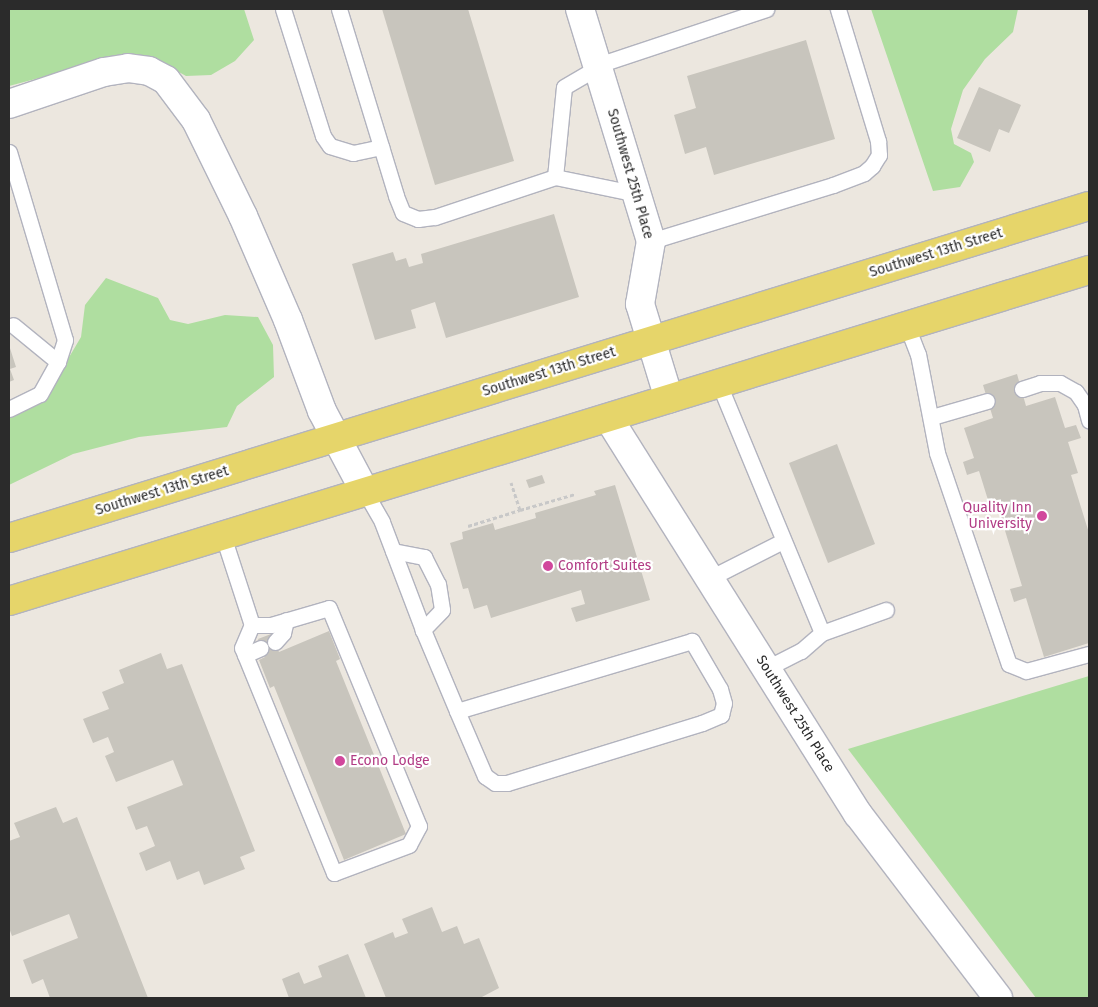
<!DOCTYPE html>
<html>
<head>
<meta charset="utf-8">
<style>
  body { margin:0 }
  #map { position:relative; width:1098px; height:1007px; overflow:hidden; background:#ece7df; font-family:"Fira Sans",sans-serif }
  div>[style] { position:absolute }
  .green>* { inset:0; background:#afdea0 }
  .building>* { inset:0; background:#c8c5bd }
  .path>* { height:3px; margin-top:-1.5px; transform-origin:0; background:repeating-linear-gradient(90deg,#c8c8c8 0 4px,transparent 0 6.5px) }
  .roads { filter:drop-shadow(1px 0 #b2b3be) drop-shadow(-1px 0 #b2b3be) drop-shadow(0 1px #b2b3be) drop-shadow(0 -1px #b2b3be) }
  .service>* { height:15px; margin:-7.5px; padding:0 7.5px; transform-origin:7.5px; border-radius:7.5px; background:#fff }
  .minor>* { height:28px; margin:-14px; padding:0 14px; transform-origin:14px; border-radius:14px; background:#fff }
  .primary>* { height:28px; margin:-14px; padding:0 14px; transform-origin:14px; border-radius:14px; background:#e6d56a }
  .dots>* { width:14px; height:14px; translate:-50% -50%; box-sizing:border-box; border:2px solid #fff; border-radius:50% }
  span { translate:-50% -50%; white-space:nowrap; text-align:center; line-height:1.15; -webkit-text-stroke:4.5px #fff; paint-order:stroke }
  .street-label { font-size:14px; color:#2b2b2b }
  .hotel-label { font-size:14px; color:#b23c85 }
  .right { translate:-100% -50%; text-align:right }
  .left { translate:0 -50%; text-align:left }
  .frame { position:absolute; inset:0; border:10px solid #2b2b2b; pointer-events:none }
</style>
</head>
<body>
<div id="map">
  <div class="green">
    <i style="clip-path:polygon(9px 9px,244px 9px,254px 40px,235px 61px,211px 75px,186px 76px,159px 61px,118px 57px,9px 86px)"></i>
    <i style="clip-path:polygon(871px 9px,1018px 9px,1013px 32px,985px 59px,963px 90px,951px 129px,954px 144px,971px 153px,974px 162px,960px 187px,933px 191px)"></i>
    <i style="clip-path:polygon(106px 278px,158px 298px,170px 320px,188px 324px,225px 315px,258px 317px,273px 345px,274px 377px,237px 406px,227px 427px,139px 437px,73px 454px,9px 485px,9px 417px,42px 403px,81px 337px,85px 305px)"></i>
    <i style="clip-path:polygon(1089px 676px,1089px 998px,1036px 998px,848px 749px)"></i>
  </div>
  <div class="building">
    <i style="clip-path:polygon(382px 9px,468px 9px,514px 161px,435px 185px)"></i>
    <i style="clip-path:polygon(806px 40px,835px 139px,714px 175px,706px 147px,685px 154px,674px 115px,696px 108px,687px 76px)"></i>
    <i style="clip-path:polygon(979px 87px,1021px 105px,1009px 133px,999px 129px,990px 152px,957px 138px)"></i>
    <i style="clip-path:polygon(554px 214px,579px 297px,446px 338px,435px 302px,411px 310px,416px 328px,375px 340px,352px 264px,393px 252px,396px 261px,406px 258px,409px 267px,423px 263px,421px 254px)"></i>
    <i style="clip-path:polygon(9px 345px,16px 367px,10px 369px,14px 380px,9px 382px)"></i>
    <i style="clip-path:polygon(1017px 374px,1026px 406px,1055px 397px,1065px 428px,1076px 425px,1081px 438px,1068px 442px,1078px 473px,1071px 475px,1089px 533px,1089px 643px,1044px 657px,1026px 598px,1014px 602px,1010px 589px,1022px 586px,995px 498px,988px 500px,979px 471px,967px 475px,963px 462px,974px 458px,964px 428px,993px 418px,983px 385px)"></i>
    <i style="clip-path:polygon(837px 444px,875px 544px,828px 563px,789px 463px)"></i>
    <i style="clip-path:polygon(542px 475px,545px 483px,529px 488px,526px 480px)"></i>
    <i style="clip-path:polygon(615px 485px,650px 600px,576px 622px,571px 608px,585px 604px,581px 590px,491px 618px,487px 605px,474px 609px,468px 588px,463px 589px,450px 543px,463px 539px,462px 532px,493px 523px,495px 530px,536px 518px,535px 513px,596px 495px,594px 491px)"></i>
    <i style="clip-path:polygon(329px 631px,340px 659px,336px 661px,406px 834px,344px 860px,274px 686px,270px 688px,259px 660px,265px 657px,258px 639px,271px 634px,279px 652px)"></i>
    <i style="clip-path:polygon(161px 653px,167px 669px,182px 664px,255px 851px,240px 857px,245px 869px,204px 885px,199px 871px,177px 880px,170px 861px,146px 871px,139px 853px,155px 846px,147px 826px,136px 830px,127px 807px,183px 785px,173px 760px,116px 782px,105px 756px,114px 752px,108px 737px,93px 743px,83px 719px,109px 709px,102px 692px,124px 683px,119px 670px)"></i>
    <i style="clip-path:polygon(56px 807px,63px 823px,77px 817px,148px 998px,50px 998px,43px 979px,32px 984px,23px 960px,78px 938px,69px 914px,12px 936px,9px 928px,9px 841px,20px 837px,14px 823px)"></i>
    <i style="clip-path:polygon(432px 907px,442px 932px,457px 926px,464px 944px,479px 938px,499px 988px,480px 998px,386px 998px,364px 944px,393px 932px,395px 938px,408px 933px,402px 919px)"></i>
    <i style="clip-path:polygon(348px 954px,366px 998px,289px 998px,282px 979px,299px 972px,304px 984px,322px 977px,318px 966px)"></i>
  </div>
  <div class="path">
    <i style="left:520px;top:510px;width:57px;rotate:-16.2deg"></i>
    <i style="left:468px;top:526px;width:54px;rotate:-17.1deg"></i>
    <i style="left:520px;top:510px;width:29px;rotate:-108deg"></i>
  </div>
  <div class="roads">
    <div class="service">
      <i style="left:283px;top:9px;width:133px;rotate:72.5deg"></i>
      <i style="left:323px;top:136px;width:12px;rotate:55deg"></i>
      <i style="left:330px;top:146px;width:24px;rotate:17deg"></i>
      <i style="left:353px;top:153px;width:29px;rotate:-12deg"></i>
      <i style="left:339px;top:9px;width:195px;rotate:73deg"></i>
      <i style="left:396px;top:196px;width:18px;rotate:68deg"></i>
      <i style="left:403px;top:213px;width:16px;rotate:22deg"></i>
      <i style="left:418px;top:219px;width:17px;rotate:-7deg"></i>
      <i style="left:435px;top:217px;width:126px;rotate:-18.4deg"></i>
      <i style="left:555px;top:177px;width:90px;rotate:-84.3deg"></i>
      <i style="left:564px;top:87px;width:50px;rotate:-30.2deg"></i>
      <i style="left:607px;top:62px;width:168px;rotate:-18.4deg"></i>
      <i style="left:9px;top:152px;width:196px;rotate:73.4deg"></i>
      <i style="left:65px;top:340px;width:23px;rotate:108deg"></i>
      <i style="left:58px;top:362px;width:58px;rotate:-140.6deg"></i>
      <i style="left:555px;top:177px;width:85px;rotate:11.6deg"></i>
      <i style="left:651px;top:241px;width:190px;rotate:-17.1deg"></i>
      <i style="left:833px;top:185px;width:33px;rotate:-21deg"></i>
      <i style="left:864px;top:173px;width:11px;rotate:-41deg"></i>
      <i style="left:872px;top:166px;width:13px;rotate:-58deg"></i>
      <i style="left:879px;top:155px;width:14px;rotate:-94deg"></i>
      <i style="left:878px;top:141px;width:138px;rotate:-106.9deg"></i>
      <i style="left:907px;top:326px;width:30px;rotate:69deg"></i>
      <i style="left:918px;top:354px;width:101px;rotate:79.1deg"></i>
      <i style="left:937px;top:453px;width:223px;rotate:71.2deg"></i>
      <i style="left:1009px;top:664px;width:18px;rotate:22deg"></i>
      <i style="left:1026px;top:671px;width:65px;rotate:-15.1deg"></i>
      <i style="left:719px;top:384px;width:269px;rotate:67.5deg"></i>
      <i style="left:822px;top:633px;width:68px;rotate:-19.8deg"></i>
      <i style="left:1022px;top:389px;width:19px;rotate:-18deg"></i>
      <i style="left:1040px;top:383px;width:20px"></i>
      <i style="left:1060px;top:383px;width:18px;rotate:29deg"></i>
      <i style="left:1076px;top:392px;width:16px;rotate:55deg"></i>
      <i style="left:1085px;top:405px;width:16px;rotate:75deg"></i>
      <i style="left:9px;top:409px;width:34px;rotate:-26deg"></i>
      <i style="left:40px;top:394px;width:37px;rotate:-61deg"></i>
      <i style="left:932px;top:417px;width:57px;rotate:-16.2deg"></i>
      <i style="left:365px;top:492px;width:34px;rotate:60deg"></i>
      <i style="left:382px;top:522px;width:116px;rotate:69.2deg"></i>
      <i style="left:423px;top:630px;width:88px;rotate:67.2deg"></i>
      <i style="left:457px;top:711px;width:71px;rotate:66.7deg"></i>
      <i style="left:485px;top:776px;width:12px;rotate:35deg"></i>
      <i style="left:495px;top:783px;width:12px"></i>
      <i style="left:507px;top:783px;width:204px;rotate:-17.1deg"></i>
      <i style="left:702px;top:723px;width:21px;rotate:-23deg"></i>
      <i style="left:721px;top:715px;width:12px;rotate:-76deg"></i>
      <i style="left:724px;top:703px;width:15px;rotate:-106deg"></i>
      <i style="left:720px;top:689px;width:56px;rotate:-120.3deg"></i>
      <i style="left:692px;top:641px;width:245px;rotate:163.4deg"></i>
      <i style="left:223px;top:536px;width:94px;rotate:72deg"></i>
      <i style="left:252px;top:625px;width:19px"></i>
      <i style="left:271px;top:625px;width:60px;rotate:-16.3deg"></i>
      <i style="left:329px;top:608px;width:236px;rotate:67.6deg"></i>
      <i style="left:419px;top:826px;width:21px;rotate:118deg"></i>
      <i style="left:409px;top:845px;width:80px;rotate:159.5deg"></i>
      <i style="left:334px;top:873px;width:243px;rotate:-112.2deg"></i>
      <i style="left:242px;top:648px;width:25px;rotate:-67deg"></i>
      <i style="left:393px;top:551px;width:32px;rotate:11deg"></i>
      <i style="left:424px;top:557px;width:30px;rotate:63deg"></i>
      <i style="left:438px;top:584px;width:26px;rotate:81deg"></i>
      <i style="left:442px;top:610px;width:28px;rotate:134deg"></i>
      <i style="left:710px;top:578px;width:82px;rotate:-26.9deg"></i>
      <i style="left:275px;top:642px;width:12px;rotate:-48deg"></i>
      <i style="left:283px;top:633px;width:13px;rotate:-77deg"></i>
      <i style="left:245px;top:655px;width:17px;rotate:-24deg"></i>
      <i style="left:767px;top:668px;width:38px;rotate:-27deg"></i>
      <i style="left:801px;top:651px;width:28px;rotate:-41deg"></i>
    </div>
    <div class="minor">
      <i style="left:580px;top:9px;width:243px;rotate:73deg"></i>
      <i style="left:651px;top:241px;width:64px;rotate:99.9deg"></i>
      <i style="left:640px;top:304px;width:99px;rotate:73deg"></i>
      <i style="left:9px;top:104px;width:100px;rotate:-18.6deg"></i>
      <i style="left:104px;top:72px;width:24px;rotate:-9deg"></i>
      <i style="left:128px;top:68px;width:21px;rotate:8deg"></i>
      <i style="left:149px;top:71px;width:19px;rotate:28deg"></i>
      <i style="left:166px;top:80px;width:50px;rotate:53.1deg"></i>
      <i style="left:196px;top:120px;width:107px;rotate:63.9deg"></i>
      <i style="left:243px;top:216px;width:113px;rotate:66.6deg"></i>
      <i style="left:288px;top:320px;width:97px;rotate:69.5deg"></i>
      <i style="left:322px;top:411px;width:92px;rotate:62deg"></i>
      <i style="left:609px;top:419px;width:467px;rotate:57.8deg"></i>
      <i style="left:858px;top:814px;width:231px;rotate:52.7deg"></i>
    </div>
    <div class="primary">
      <i style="left:9px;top:538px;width:1130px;rotate:-17.09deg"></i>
      <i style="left:9px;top:601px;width:1130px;rotate:-17.04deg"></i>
    </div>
  </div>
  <div class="dots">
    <i style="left:1042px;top:516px;background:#d1479c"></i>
    <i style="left:548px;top:566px;background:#d1479c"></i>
    <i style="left:340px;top:761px;background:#d1479c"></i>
  </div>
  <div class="street-label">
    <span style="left:630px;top:174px;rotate:74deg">Southwest 25th Place</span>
    <span style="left:936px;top:253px;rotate:-17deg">Southwest 13th Street</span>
    <span style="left:549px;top:372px;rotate:-17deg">Southwest 13th Street</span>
    <span style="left:162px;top:491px;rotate:-17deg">Southwest 13th Street</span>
    <span style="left:795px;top:714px;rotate:58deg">Southwest 25th Place</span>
  </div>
  <div class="hotel-label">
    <span class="right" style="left:1032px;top:516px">Quality Inn<br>University</span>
    <span class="left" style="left:558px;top:566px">Comfort Suites</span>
    <span class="left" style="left:350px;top:761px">Econo Lodge</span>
  </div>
  <div class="frame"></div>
</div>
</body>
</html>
